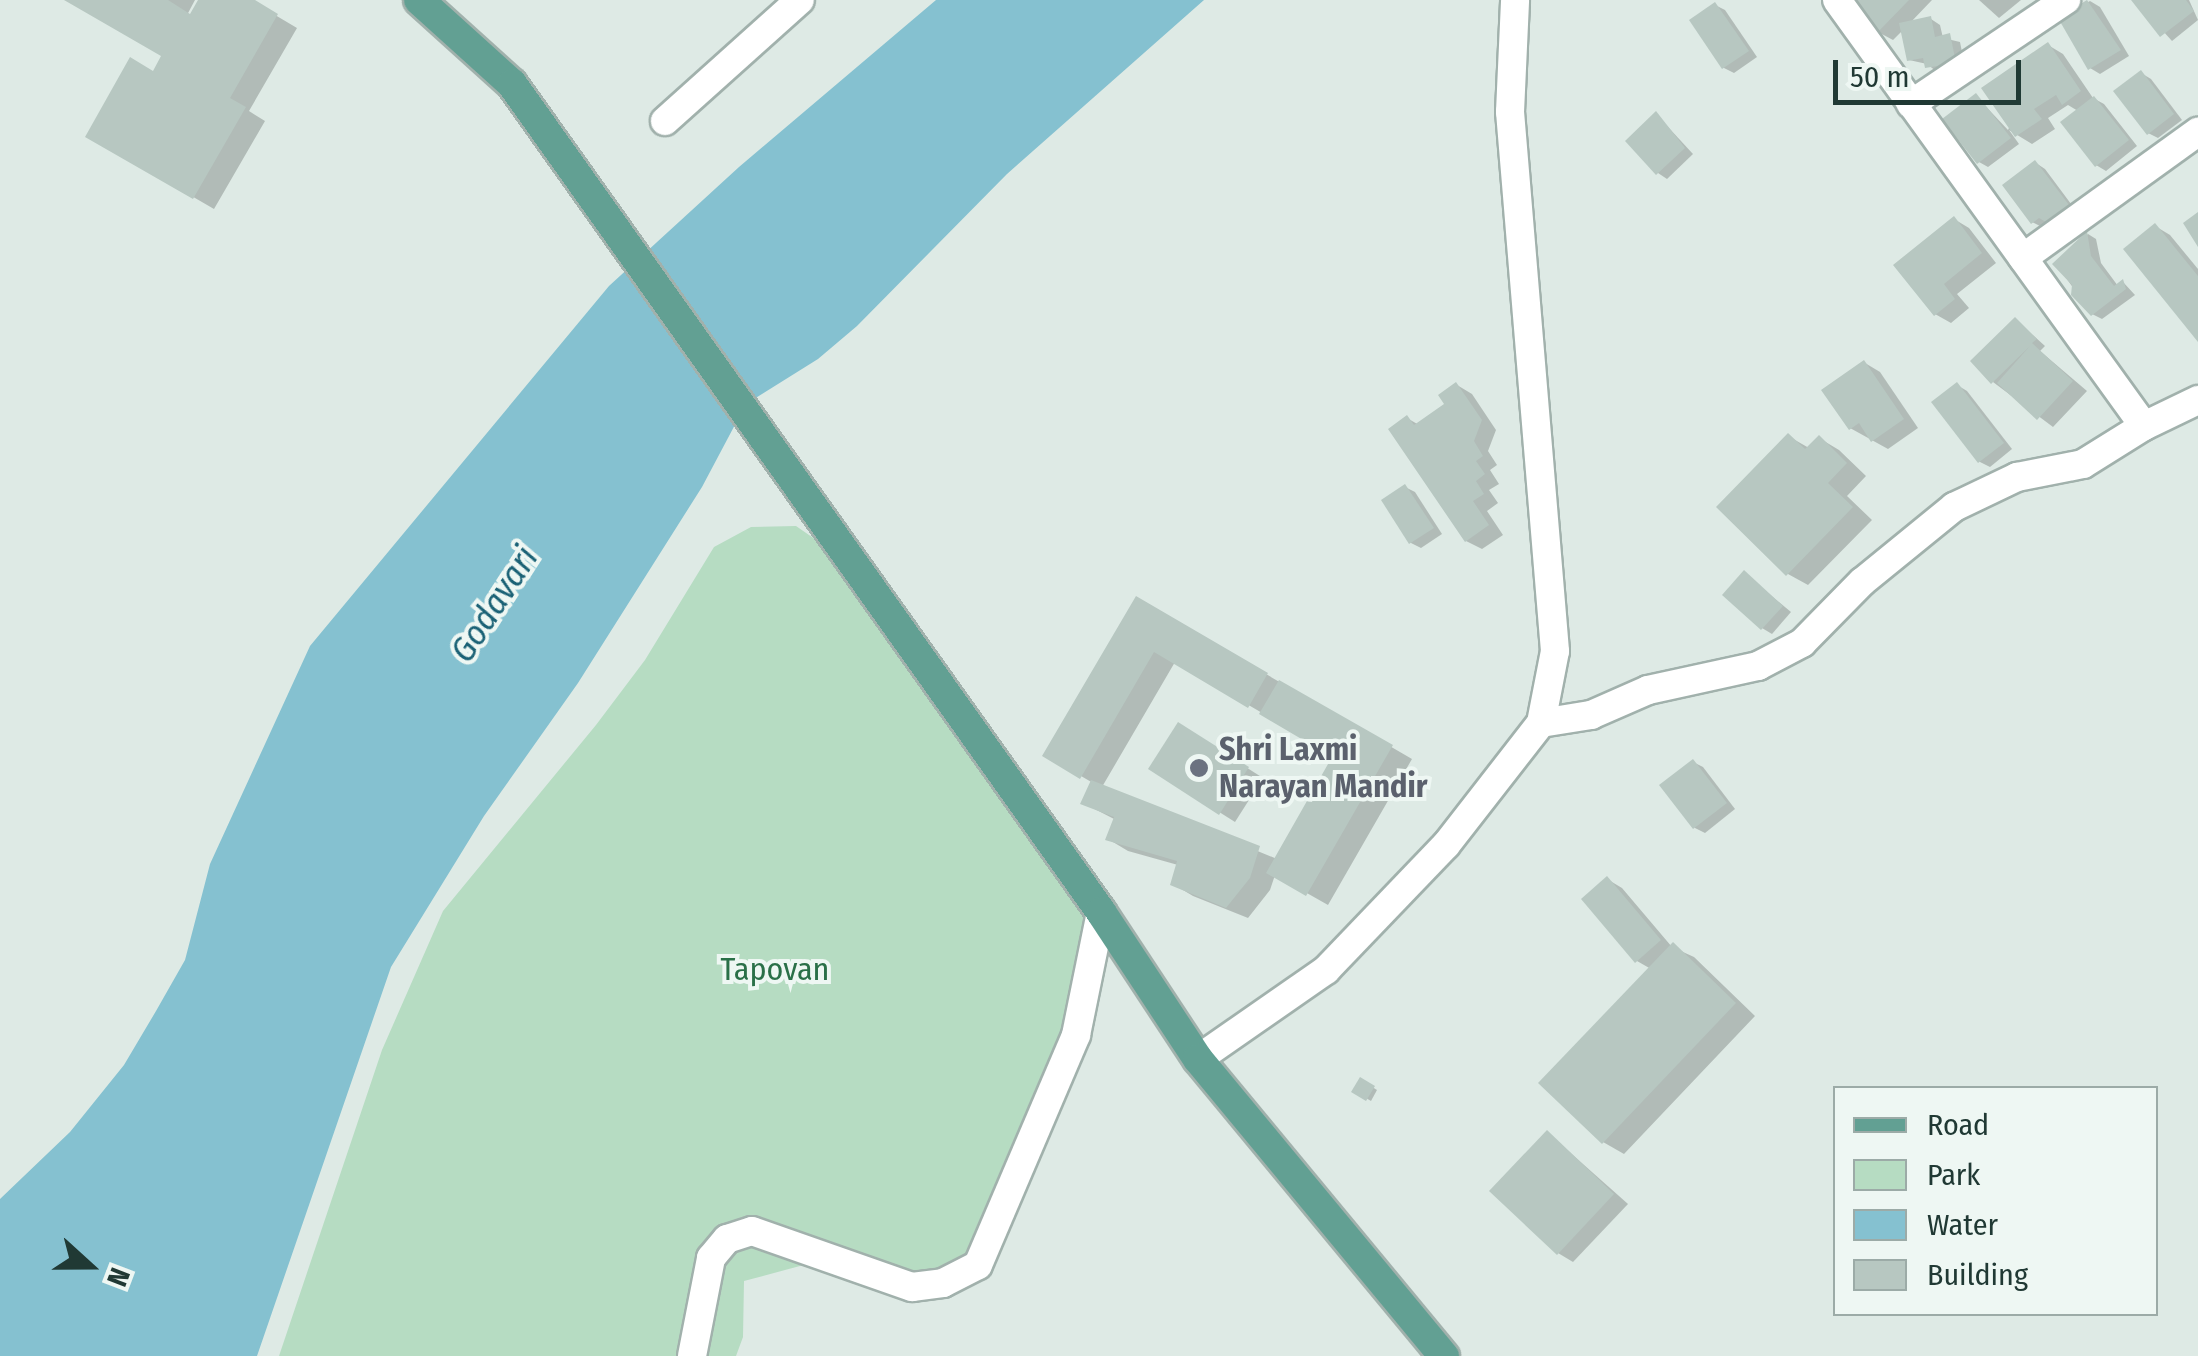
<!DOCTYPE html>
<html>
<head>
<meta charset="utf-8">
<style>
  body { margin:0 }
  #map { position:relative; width:2198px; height:1356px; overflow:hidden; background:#deeae5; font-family:"Fira Sans Condensed",sans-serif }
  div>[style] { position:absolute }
  .green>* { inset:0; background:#b6dcc2 }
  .water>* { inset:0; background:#85c1d0 }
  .shadow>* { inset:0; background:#0003 }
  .building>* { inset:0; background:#b7c7c1 }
  .roads { filter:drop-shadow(2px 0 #a1b1ac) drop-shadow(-2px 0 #a1b1ac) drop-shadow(0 2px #a1b1ac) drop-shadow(0 -2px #a1b1ac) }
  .minor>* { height:28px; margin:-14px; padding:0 14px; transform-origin:14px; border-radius:14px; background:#fff }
  .major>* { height:30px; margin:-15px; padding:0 15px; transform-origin:15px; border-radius:15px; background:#62a093 }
  .dots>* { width:28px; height:28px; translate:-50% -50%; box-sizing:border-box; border:5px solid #eef7f3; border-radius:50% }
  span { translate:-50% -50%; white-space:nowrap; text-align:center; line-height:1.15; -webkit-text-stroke:8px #eef7f3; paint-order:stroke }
  .worship-label { font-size:32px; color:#5b616d; font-weight:700 }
  .left { translate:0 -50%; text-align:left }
  .park-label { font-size:32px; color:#2a7048 }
  .water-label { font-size:35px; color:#1a6175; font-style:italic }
  .legend { position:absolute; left:1833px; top:1086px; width:325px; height:230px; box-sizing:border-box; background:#eef7f3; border:2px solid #9caba7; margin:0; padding:12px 18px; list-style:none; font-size:30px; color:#203934 }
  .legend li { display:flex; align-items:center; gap:20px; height:50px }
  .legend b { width:50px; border:2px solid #9caba7 }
  .north { position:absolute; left:40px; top:1216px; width:100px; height:100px; -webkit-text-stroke:8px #eef7f3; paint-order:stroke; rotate:111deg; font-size:28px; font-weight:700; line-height:40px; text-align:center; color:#203934 }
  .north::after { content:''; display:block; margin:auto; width:35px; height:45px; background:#203934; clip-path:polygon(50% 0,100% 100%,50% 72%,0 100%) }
  .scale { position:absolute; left:1833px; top:60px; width:188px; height:45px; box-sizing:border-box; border:5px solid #203934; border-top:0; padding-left:12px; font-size:30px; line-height:35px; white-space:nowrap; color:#203934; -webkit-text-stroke:8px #eef7f3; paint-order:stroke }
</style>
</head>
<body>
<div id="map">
  <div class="green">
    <i style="clip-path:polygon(796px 526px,835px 553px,1085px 896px,1086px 958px,1062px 1030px,1027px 1175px,996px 1260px,969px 1286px,944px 1292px,841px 1255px,744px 1281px,743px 1337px,736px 1356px,279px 1356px,382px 1050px,443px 911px,596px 725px,645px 660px,714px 547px,751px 527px)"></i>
  </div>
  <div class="water">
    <i style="clip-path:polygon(936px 0,1204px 0,1007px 174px,857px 326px,818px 359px,746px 404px,702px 487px,578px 683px,484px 816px,391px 967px,257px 1356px,0 1356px,0 1199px,70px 1132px,124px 1065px,156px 1011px,185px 960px,210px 864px,310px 646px,609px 286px,739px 167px)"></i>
  </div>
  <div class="shadow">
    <i style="clip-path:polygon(69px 0,195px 0,187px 15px,191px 18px,201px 0,250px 0,297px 28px,249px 111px,265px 121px,214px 209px,88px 136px,154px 74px,165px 55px)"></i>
    <i style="clip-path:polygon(1849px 0,1932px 0,1910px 23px,1931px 19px,1940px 25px,1943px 38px,1960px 42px,1965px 67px,1937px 72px,1927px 64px,1909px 60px,1903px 30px,1893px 40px,1878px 32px)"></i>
    <i style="clip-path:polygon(1979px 0,2021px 0,1999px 18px)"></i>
    <i style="clip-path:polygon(2135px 0,2189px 0,2198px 20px,2172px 41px)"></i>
    <i style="clip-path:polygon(2090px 1px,2100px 7px,2129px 56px,2100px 74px,2090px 68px,2061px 19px)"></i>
    <i style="clip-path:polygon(1715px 5px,1725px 10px,1757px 57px,1734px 73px,1724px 68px,1692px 21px)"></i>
    <i style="clip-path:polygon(2048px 45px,2063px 54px,2093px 98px,2104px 104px,2137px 146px,2106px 171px,2096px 165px,2078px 111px,2068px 105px,2048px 118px,2055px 129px,2032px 144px,2009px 130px,2019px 144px,1988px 167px,1979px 162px,1976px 96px,2008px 130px)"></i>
    <i style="clip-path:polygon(2141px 73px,2151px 79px,2182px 120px,2158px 138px,2148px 133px)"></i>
    <i style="clip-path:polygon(1656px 114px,1693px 154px,1667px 179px,1658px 173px)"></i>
    <i style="clip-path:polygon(2036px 163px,2045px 169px,2077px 212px,2057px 226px,2050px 222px,2042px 227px,2032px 222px)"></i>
    <i style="clip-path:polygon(1954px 219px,1969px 228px,1996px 263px,1957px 294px,1969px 308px,1951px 323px,1935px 314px)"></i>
    <i style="clip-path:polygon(2155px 226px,2170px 235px,2198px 269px,2198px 338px)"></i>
    <i style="clip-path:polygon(2088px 234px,2096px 239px,2101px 263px,2118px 286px,2123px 282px,2135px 295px,2102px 319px,2092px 314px,2056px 264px)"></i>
    <i style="clip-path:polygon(2016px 320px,2045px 346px,2040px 351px,2087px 391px,2053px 427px,1993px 382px)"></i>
    <i style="clip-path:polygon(1865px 363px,1880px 372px,1918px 428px,1888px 449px,1850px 428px)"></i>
    <i style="clip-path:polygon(1457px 385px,1472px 394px,1496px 430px,1488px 451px,1497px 465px,1490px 470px,1499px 484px,1489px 490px,1498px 503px,1487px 511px,1503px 535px,1482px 549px,1466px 541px,1407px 418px,1419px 425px,1448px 405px)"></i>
    <i style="clip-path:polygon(1957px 385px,1967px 391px,2012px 449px,1990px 467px,1980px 462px,1935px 403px)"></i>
    <i style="clip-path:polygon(1788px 436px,1809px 448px,1819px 438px,1839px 450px,1866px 476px,1847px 496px,1872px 520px,1808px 585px,1788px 574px)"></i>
    <i style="clip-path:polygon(1405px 487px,1415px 492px,1442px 534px,1421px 548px,1411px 543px,1384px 500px)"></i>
    <i style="clip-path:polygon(1745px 574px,1791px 612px,1772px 634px,1762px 628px)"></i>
    <i style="clip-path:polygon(evenodd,1137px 599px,1412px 759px,1328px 905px,1275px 875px,1270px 890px,1248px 918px,1193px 896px,1173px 884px,1178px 865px,1128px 851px,1108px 839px,1116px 820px,1083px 803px,1093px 783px,1045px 755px,1137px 599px,1175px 662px,1336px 756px,1277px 859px,1102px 787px,1175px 662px)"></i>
    <i style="clip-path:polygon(1194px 734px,1263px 778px,1235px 822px,1151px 769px)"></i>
    <i style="clip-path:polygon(1693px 762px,1703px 767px,1735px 809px,1705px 833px,1695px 828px,1663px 786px)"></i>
    <i style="clip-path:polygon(1607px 879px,1622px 888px,1672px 947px,1694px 957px,1755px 1016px,1624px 1154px,1603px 1142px,1651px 969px,1637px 961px)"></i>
    <i style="clip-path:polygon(1361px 1080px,1377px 1090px,1371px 1101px,1354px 1091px)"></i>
    <i style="clip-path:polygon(1548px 1133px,1628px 1204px,1573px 1262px,1558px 1253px)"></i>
  </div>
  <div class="building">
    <i style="clip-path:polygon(64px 0,168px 0,190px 14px,198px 0,255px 0,278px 14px,230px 98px,246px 107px,193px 199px,85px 137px,130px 57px,153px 71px,161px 56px)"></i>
    <i style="clip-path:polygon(1845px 0,1909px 0,1876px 34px)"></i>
    <i style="clip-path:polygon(2087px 0,2121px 50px,2088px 70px,2058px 18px)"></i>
    <i style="clip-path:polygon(2131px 0,2186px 0,2194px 11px,2160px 37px)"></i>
    <i style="clip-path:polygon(1715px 2px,1749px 51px,1722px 69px,1689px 20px)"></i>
    <i style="clip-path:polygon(1931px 16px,1935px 37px,1950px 33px,1956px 63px,1925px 68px,1923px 58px,1907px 61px,1899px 23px)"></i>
    <i style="clip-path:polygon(2048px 42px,2081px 91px,2062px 105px,2056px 95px,2034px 109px,2042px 119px,2015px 137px,1981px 88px)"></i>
    <i style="clip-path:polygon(2141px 70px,2174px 114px,2147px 135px,2113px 91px)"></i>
    <i style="clip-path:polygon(1976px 93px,2011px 138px,1977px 164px,1942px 119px)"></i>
    <i style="clip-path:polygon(2094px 96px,2129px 140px,2095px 167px,2060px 122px)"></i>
    <i style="clip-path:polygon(1656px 111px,1685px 148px,1656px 175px,1625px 141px)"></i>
    <i style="clip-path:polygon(2035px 160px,2069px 205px,2046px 222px,2039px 218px,2031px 224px,2002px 185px)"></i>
    <i style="clip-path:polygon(2198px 212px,2198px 247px,2183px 223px)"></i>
    <i style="clip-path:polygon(1954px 216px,1982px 253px,1944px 284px,1955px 299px,1934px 316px,1893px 265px)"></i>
    <i style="clip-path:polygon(2155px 223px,2198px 276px,2198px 342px,2123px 249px)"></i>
    <i style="clip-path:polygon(2087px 231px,2091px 256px,2114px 286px,2123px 279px,2126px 289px,2091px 316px,2071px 295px,2072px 285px,2052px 264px)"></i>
    <i style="clip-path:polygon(2015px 317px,2037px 339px,2032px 343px,2073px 381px,2037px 420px,1997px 383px,2030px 346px,1991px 384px,1970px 361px)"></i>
    <i style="clip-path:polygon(1864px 360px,1904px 419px,1871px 442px,1859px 423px,1849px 430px,1821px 390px)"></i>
    <i style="clip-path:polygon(1456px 382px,1482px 420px,1474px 441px,1483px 456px,1476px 461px,1485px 474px,1476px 481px,1484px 494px,1473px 501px,1489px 525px,1465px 542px,1388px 429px,1407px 415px,1414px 425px,1444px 404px,1438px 395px)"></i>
    <i style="clip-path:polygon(1957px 382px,2004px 443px,1978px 463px,1931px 402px)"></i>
    <i style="clip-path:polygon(1788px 433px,1805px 449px,1819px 435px,1847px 463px,1828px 483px,1853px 507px,1786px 576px,1716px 507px)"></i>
    <i style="clip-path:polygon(1405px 484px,1434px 528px,1409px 544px,1381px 500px)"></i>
    <i style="clip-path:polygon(1744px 570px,1783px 606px,1761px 630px,1722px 595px)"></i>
    <i style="clip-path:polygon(1136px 596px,1268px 673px,1248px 708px,1154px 652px,1080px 779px,1042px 756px)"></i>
    <i style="clip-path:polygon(1279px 680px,1393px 745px,1306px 896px,1266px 873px,1332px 757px,1259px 714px)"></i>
    <i style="clip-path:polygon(1178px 722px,1249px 767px,1219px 815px,1148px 769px)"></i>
    <i style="clip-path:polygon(1693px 759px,1727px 803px,1693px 829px,1659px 785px)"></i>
    <i style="clip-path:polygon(1091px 780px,1260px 846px,1250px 878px,1226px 908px,1170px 885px,1177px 861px,1105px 840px,1114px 817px,1080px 804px)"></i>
    <i style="clip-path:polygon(1607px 876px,1661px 940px,1635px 963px,1581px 899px)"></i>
    <i style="clip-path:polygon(1673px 942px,1736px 1003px,1602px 1144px,1538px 1083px)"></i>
    <i style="clip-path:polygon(1360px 1077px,1375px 1086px,1366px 1101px,1351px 1092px)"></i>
    <i style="clip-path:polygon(1547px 1130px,1614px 1194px,1557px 1255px,1489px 1191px)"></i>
  </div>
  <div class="roads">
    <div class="minor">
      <i style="left:1911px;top:104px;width:187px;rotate:-33.9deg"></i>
      <i style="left:665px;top:121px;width:181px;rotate:-41.9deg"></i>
      <i style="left:2023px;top:258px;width:216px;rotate:-35.8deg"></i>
      <i style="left:2144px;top:426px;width:60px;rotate:-25.7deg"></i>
      <i style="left:1541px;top:723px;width:51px;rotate:-9.1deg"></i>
      <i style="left:1591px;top:715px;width:62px;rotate:-23.7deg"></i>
      <i style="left:1648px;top:690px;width:113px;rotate:-12.3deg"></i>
      <i style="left:1758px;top:666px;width:50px;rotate:-27.6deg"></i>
      <i style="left:1802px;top:643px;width:86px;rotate:-45.5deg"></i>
      <i style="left:1862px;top:582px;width:119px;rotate:-39.2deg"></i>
      <i style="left:1954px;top:507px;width:70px;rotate:-25.5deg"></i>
      <i style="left:2017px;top:477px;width:67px;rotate:-11.1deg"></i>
      <i style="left:2083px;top:464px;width:72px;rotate:-31.9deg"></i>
      <i style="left:2144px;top:426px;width:525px;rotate:-125.78deg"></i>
      <i style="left:1198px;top:1059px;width:156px;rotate:-34.8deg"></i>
      <i style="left:1326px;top:970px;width:173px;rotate:-46.2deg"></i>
      <i style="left:1446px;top:845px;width:155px;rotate:-52.1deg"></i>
      <i style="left:1541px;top:723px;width:73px;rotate:-79deg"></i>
      <i style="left:1555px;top:651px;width:541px;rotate:-94.77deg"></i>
      <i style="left:1510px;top:112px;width:112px;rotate:-87.4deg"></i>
      <i style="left:692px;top:1356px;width:100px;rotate:-79deg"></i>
      <i style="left:711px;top:1258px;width:25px;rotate:-50deg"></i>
      <i style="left:727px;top:1239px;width:26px;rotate:-18deg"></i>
      <i style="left:752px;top:1231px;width:170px;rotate:19.3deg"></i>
      <i style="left:912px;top:1287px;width:31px;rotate:-7deg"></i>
      <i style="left:943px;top:1283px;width:39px;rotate:-27deg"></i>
      <i style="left:978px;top:1265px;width:250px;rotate:-66.9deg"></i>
      <i style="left:1076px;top:1035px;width:126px;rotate:-78.5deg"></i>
    </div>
    <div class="major">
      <i style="left:419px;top:0;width:125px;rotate:42.1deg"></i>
      <i style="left:512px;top:84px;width:1016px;rotate:54.57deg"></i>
      <i style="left:1101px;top:912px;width:176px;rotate:56.6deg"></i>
      <i style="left:1198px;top:1059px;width:386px;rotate:50.4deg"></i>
    </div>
  </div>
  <div class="dots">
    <i style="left:1199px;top:768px;background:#6b7280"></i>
  </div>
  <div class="worship-label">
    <span class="left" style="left:1219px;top:768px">Shri Laxmi<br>Narayan Mandir</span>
  </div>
  <div class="park-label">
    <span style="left:775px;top:969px">Tapovan</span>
  </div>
  <div class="water-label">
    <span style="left:494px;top:604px;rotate:-57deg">Godavari</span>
  </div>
  <ul class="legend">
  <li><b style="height:12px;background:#62a093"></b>Road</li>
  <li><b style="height:28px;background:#b6dcc2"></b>Park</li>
  <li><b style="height:28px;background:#85c1d0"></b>Water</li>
  <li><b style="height:28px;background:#b7c7c1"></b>Building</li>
  </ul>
  <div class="north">N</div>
  <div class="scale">50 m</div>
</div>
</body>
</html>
